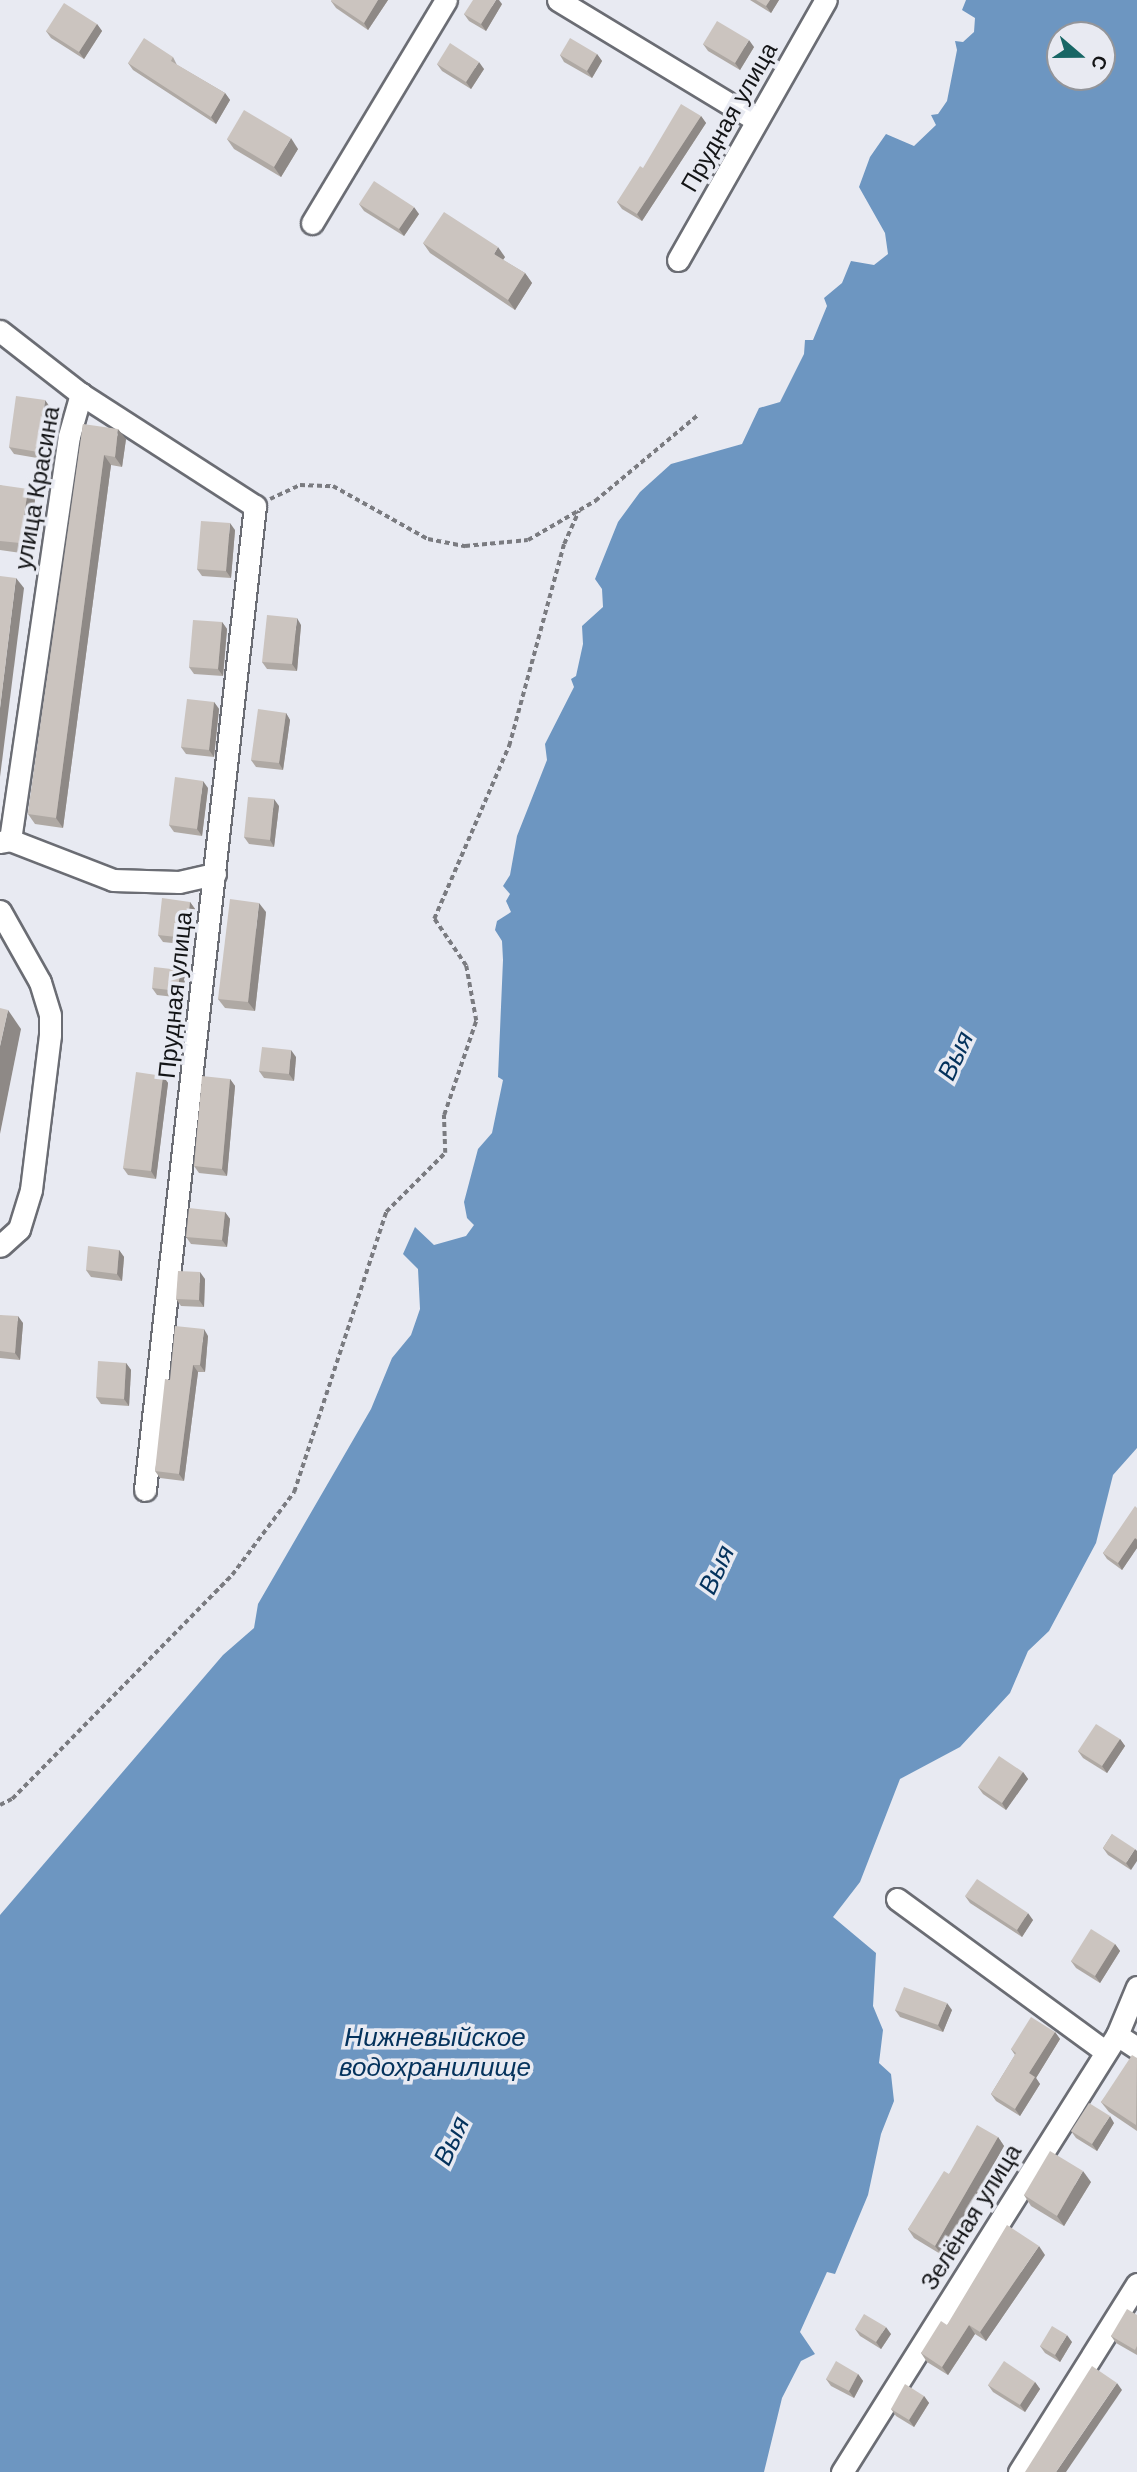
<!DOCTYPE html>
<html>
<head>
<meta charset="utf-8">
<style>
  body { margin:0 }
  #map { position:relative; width:1137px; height:2472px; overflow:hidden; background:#e8eaf2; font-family:Arial,sans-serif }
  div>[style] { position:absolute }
  .water>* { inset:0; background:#6d96c1 }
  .path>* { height:3.5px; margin-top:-1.75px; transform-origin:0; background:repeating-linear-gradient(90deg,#7a7b80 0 5px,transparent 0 8.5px) }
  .roads { filter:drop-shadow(2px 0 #6b6d74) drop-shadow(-2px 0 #6b6d74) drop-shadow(0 2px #6b6d74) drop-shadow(0 -2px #6b6d74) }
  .minor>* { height:21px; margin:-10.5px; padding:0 10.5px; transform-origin:10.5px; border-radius:10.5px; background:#fff }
  .wall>* { inset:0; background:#afa9a4 }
  .shaded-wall>* { inset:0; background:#8e8986 }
  .building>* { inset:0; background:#cbc4bf }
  span { translate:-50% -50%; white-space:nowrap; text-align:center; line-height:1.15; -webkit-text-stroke:7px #e8eaf2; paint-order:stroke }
  .street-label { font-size:24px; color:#141517 }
  .water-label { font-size:26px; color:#04325c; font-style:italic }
  .north { position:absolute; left:1046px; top:21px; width:70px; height:70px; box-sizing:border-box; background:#e8eaf2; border:2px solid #93959a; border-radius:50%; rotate:110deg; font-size:19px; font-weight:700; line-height:28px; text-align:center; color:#141517 }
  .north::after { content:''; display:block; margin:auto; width:24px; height:32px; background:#176665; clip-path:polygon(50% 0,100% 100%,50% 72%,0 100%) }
</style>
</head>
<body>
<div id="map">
  <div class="water">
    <i style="clip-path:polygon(evenodd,966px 0,1137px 0,1137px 1448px,1113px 1475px,1096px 1543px,1049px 1631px,1028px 1651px,1010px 1693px,960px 1747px,900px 1779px,860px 1882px,833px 1917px,876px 1953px,873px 2006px,883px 2030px,879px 2063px,891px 2074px,894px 2101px,881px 2134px,868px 2195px,835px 2274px,827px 2272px,800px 2332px,815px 2354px,801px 2361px,782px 2398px,764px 2472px,0 2472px,0 1915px,223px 1655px,254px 1628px,258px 1604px,371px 1409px,392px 1358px,411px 1335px,420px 1309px,418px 1269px,403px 1254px,415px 1227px,434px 1245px,466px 1236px,474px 1225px,467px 1218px,464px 1202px,478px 1149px,492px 1133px,503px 1080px,498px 1077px,503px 960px,502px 941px,495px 930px,497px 921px,511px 912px,506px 901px,510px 894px,503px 886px,510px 875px,517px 836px,547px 760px,545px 744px,574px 687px,571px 679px,576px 676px,583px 644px,582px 626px,603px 607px,602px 589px,595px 579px,618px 522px,640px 492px,671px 464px,742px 444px,759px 408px,780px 402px,804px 354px,805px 340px,813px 340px,827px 306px,824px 298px,842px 283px,851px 261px,874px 265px,888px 254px,885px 233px,859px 187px,870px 157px,886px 134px,914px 146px,936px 125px,931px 115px,938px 114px,947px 101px,957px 50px,955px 41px,963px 42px,974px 32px,975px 18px,962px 10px,966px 0,1060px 35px,1102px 35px,1102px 77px,1060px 77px,1060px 35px)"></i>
  </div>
  <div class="path">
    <i style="left:270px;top:499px;width:33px;rotate:-25deg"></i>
    <i style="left:300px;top:485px;width:33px;rotate:2deg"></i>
    <i style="left:333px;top:486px;width:109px;rotate:29.2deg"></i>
    <i style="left:428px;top:539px;width:38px;rotate:11deg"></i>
    <i style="left:465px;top:546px;width:63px;rotate:-5.4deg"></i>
    <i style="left:528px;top:540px;width:78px;rotate:-30.2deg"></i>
    <i style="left:595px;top:501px;width:134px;rotate:-39.9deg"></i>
    <i style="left:0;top:1805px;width:13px;rotate:-27deg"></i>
    <i style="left:12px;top:1799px;width:314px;rotate:-45.5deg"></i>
    <i style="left:232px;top:1575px;width:104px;rotate:-53.2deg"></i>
    <i style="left:294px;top:1492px;width:295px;rotate:-71.8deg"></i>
    <i style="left:386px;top:1212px;width:83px;rotate:-45deg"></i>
    <i style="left:445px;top:1153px;width:38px;rotate:-92deg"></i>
    <i style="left:444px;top:1115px;width:99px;rotate:-71.2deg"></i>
    <i style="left:476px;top:1021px;width:56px;rotate:-100.3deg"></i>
    <i style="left:466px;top:966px;width:57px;rotate:-124.2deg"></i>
    <i style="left:434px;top:919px;width:189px;rotate:-66.6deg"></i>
    <i style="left:509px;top:746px;width:209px;rotate:-74.8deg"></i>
    <i style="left:564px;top:544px;width:36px;rotate:-66deg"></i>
  </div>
  <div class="roads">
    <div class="minor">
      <i style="left:558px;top:0;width:232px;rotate:31.2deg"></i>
      <i style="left:312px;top:223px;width:260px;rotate:-59deg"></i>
      <i style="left:678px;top:260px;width:299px;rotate:-60.4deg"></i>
      <i style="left:0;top:331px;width:103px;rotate:37.9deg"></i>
      <i style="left:81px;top:394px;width:207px;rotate:32.8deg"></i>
      <i style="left:255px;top:506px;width:990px;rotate:96.38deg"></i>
      <i style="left:10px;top:840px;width:408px;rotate:-81.7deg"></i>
      <i style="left:69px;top:436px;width:44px;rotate:-74.1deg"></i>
      <i style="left:0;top:842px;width:10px;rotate:-11deg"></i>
      <i style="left:10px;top:840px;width:110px;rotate:21.2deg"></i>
      <i style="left:113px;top:880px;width:66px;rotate:1.7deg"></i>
      <i style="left:179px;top:882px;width:37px;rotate:-13deg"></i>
      <i style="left:0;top:911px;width:81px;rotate:60.6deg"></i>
      <i style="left:40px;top:982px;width:34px;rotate:73deg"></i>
      <i style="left:50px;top:1015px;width:20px;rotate:90deg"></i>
      <i style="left:50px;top:1035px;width:156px;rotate:97deg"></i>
      <i style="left:31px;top:1190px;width:41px;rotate:107.1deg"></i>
      <i style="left:19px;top:1229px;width:25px;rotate:138deg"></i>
      <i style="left:897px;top:1899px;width:258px;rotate:36.2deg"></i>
      <i style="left:1117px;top:2035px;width:24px;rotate:33deg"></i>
      <i style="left:842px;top:2472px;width:516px;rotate:-57.82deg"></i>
      <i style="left:1117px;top:2035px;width:52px;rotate:-67.4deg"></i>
      <i style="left:1019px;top:2472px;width:222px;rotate:-57.9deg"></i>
    </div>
  </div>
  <div class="wall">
    <i style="clip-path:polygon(332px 0,388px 0,368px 30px,336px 8px,331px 1px)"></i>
    <i style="clip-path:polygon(750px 0,779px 0,771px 13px)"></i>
    <i style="clip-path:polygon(502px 4px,486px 31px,469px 21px,464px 14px)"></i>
    <i style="clip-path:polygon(97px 24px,102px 31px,84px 59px,51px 38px,46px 31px)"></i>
    <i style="clip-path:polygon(703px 44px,754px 47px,740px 70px,708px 51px)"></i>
    <i style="clip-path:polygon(597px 54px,602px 61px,592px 78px,564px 62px,560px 55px)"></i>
    <i style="clip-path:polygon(173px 57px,177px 65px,225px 93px,230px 100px,216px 124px,133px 70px,128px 63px)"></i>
    <i style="clip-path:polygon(437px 64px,484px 69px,471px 89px,442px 71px)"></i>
    <i style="clip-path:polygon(701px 116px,706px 123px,642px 221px,622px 209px,617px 202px)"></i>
    <i style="clip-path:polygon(227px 139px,298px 149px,281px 177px,234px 149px)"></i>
    <i style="clip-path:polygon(359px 204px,419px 214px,404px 236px,364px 211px)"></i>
    <i style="clip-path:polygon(423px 243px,505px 257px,503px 260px,525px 273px,532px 283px,515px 310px,430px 253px)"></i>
    <i style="clip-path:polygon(50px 407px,43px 459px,14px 454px,9px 447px)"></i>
    <i style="clip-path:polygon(83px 424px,126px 439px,122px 467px,111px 465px,63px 828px,35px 824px,28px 814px)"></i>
    <i style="clip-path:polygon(0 485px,35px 499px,28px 554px,0 550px)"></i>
    <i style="clip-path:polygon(235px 530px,231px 578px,202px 576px,197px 569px)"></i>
    <i style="clip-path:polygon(222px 622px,227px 629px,223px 676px,194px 674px,189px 667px)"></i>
    <i style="clip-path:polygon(301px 625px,297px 671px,267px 669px,262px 662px)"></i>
    <i style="clip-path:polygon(214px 702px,219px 709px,214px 757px,186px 754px,181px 747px)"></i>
    <i style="clip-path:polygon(286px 713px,290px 720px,283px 770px,256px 767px,251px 760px)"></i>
    <i style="clip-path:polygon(208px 788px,202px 836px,174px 832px,169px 825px)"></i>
    <i style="clip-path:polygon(279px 806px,274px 847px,249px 844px,244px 837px)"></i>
    <i style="clip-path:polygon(190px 902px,195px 909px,191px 945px,163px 942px,158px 935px)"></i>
    <i style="clip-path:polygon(266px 912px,255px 1011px,225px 1008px,218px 999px)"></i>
    <i style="clip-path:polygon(185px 977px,183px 998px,157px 995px,152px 988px)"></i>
    <i style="clip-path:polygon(296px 1057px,294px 1081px,264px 1078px,259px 1071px)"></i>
    <i style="clip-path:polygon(163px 1076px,168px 1083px,156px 1179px,128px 1175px,123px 1168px)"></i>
    <i style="clip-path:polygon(230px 1079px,235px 1086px,227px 1176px,199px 1173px,194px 1166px)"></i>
    <i style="clip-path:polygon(225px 1212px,230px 1219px,227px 1247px,191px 1244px,186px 1237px)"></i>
    <i style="clip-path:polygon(119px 1250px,124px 1257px,122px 1281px,91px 1277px,86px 1270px)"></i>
    <i style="clip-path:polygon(205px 1279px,204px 1307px,181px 1306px,176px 1299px)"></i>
    <i style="clip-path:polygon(0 1315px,23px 1323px,20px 1360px,0 1358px)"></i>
    <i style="clip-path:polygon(208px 1336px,205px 1372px,198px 1372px,184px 1481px,160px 1478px,155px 1471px,170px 1380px)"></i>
    <i style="clip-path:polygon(126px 1363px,131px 1370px,129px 1406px,101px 1404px,96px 1397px)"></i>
    <i style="clip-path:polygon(1137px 1508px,1137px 1548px,1122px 1570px,1107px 1559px,1103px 1553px)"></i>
    <i style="clip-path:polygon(1120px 1739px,1125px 1746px,1107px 1773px,1083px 1758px,1078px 1751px)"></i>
    <i style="clip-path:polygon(1023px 1772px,1028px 1779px,1006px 1810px,983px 1794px,978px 1787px)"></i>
    <i style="clip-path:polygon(1112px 1834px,1131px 1870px,1108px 1855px,1103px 1848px)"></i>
    <i style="clip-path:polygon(965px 1896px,1033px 1920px,1022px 1937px,970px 1903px)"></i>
    <i style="clip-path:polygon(1115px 1944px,1120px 1951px,1100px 1983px,1076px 1968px,1071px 1961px)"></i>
    <i style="clip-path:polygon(895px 2010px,952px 2010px,943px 2032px,900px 2017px)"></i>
    <i style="clip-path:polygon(1055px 2032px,1060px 2039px,1036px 2078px,1040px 2084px,1020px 2116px,996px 2101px,991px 2094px,1015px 2055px,1011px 2049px)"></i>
    <i style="clip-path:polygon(1137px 2058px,1137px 2131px,1109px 2112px,1101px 2102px)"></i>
    <i style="clip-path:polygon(1114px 2123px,1097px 2151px,1076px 2138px,1071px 2131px)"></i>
    <i style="clip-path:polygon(998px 2137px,1004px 2146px,942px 2255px,914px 2238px,908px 2229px,949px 2174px)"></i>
    <i style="clip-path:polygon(1091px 2182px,1064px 2226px,1031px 2206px,1024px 2195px)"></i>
    <i style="clip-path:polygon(1045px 2255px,986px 2341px,975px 2334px,948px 2375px,927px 2362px,921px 2353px,947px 2325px)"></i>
    <i style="clip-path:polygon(1137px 2315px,1137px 2355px,1116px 2343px,1111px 2336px)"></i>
    <i style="clip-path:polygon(855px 2329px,891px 2334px,881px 2349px,860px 2336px)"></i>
    <i style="clip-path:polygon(1072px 2342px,1060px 2362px,1045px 2353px,1040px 2346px)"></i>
    <i style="clip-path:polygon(858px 2374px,863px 2381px,854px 2398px,831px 2386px,826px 2379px)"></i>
    <i style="clip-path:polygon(1035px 2382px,1040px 2389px,1025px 2412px,993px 2392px,988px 2385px)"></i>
    <i style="clip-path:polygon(924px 2396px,929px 2403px,914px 2427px,896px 2416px,891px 2409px)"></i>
  </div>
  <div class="shaded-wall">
    <i style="clip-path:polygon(378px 0,388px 0,368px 30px,364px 23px)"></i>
    <i style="clip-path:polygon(496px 0,499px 0,502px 4px,486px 31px,481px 24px)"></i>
    <i style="clip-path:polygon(770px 0,779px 0,771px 13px,766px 6px)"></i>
    <i style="clip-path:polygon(97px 24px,102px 31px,84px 59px,79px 52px)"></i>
    <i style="clip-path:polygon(749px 40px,754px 47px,740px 70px,735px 63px)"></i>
    <i style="clip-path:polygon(597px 54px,602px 61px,592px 78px,587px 71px)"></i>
    <i style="clip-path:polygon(479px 62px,484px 69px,471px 89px,466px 82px)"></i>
    <i style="clip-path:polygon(225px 93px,230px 100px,216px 124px,211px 117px)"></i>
    <i style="clip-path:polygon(701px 116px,706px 123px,642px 221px,637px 214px)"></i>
    <i style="clip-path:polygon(291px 138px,298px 149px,281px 177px,274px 167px)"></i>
    <i style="clip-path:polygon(414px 207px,419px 214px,404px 236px,399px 229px)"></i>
    <i style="clip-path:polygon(498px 247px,505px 257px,500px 264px,494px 254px)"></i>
    <i style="clip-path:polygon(525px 273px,532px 283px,515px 310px,508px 300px)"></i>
    <i style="clip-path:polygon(45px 400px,50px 407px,43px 459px,38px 452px)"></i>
    <i style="clip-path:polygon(118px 429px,126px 439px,122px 467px,115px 457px)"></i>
    <i style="clip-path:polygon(104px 455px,111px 465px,63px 828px,56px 818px)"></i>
    <i style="clip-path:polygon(28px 489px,35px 499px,28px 554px,20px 543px)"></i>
    <i style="clip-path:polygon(230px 523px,235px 530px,231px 578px,226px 571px)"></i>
    <i style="clip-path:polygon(16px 578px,24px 588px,0 777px,0 708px)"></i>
    <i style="clip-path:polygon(297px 618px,301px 625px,297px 671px,292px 664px)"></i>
    <i style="clip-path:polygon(222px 622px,227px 629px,223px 676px,218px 669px)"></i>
    <i style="clip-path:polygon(214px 702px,219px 709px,214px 757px,209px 750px)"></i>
    <i style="clip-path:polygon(286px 713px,290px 720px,283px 770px,279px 763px)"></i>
    <i style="clip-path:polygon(203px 781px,208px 788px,202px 836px,197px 829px)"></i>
    <i style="clip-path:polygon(274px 799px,279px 806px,274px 847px,270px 840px)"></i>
    <i style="clip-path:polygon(190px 902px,195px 909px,191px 945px,186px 938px)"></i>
    <i style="clip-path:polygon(259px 903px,266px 912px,255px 1011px,248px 1002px)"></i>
    <i style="clip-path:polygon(180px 970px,185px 977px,183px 998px,178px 991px)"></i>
    <i style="clip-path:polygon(8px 1010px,21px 1029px,0 1134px,0 1046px)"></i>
    <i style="clip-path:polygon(291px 1050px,296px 1057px,294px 1081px,289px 1074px)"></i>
    <i style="clip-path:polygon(163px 1076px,168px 1083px,156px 1179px,151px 1171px)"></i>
    <i style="clip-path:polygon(230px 1079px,235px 1086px,227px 1176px,222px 1169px)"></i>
    <i style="clip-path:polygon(225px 1212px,230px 1219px,227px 1247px,222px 1240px)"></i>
    <i style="clip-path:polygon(119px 1250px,124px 1257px,122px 1281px,117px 1274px)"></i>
    <i style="clip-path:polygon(200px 1272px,205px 1279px,204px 1307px,199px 1300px)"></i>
    <i style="clip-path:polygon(18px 1316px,23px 1323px,20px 1360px,15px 1353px)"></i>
    <i style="clip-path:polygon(204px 1329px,208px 1336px,205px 1372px,200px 1365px)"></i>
    <i style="clip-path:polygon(126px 1363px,131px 1370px,129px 1406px,124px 1399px)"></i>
    <i style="clip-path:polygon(193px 1365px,198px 1372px,184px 1481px,179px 1474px)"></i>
    <i style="clip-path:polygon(1135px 1538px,1137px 1540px,1137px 1548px,1122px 1570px,1118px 1563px)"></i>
    <i style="clip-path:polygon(1120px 1739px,1125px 1746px,1107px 1773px,1102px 1766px)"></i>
    <i style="clip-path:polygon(1023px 1772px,1028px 1779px,1006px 1810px,1002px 1803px)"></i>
    <i style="clip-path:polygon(1135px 1849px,1137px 1851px,1137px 1861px,1131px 1870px,1126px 1863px)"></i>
    <i style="clip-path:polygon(1028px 1913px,1033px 1920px,1022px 1937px,1017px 1930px)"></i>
    <i style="clip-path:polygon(1115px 1944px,1120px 1951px,1100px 1983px,1095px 1976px)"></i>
    <i style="clip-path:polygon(947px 2003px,952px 2010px,943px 2032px,938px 2025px)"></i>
    <i style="clip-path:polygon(1055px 2032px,1060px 2039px,1036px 2078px,1040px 2084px,1020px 2116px,1015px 2109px,1029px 2073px)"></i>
    <i style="clip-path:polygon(1110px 2116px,1114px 2123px,1097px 2151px,1092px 2144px)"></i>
    <i style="clip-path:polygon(998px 2137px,1004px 2146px,942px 2255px,935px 2246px)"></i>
    <i style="clip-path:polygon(1083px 2171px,1091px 2182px,1064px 2226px,1057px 2216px)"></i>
    <i style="clip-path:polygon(1039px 2246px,1045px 2255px,986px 2341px,980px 2332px)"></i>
    <i style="clip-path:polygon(969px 2325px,975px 2334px,948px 2375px,942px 2367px)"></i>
    <i style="clip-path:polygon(886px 2327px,891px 2334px,881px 2349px,876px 2342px)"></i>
    <i style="clip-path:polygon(1067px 2335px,1072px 2342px,1060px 2362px,1055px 2355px)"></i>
    <i style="clip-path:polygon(858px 2374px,863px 2381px,854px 2398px,849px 2391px)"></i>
    <i style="clip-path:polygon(1035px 2382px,1040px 2389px,1025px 2412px,1020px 2405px)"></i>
    <i style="clip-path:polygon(1117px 2383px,1122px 2390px,1066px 2472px,1056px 2472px)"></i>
    <i style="clip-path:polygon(924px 2396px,929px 2403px,914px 2427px,909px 2420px)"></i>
  </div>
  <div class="building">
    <i style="clip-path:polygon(332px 0,378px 0,364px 23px,331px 1px)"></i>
    <i style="clip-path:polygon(473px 0,496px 0,481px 24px,464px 14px)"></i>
    <i style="clip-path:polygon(756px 0,770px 0,766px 6px)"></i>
    <i style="clip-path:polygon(64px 3px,97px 24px,79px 52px,46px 31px)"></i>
    <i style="clip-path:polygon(717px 21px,749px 40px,735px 63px,703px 44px)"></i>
    <i style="clip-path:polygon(144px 38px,173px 57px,171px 61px,225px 93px,211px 117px,128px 63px)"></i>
    <i style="clip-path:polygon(570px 38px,597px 54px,587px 71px,560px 55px)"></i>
    <i style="clip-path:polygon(450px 43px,479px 62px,466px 82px,437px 64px)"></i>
    <i style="clip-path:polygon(681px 104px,701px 116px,637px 214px,617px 202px,640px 166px,643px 168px)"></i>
    <i style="clip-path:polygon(244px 110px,291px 138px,274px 167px,227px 139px)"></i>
    <i style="clip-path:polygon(374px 181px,414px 207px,399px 229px,359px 204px)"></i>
    <i style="clip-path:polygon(444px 212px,498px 247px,494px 254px,525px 273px,508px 300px,423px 243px)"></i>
    <i style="clip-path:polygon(16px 396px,45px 400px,38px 452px,9px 447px)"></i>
    <i style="clip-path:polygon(83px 424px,118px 429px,115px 457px,104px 455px,56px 818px,28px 814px)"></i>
    <i style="clip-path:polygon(0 485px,28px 489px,20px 543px,0 541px)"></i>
    <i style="clip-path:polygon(201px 521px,230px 523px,226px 571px,197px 569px)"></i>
    <i style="clip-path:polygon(0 576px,16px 578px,0 708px)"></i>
    <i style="clip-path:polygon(267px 615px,297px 618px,292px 664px,262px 662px)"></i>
    <i style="clip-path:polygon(193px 620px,222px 622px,218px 669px,189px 667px)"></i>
    <i style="clip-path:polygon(187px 699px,214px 702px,209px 750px,181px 747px)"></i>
    <i style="clip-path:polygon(258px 709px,286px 713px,279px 763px,251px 760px)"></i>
    <i style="clip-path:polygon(175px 777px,203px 781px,197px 829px,169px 825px)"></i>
    <i style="clip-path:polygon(248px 797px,274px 799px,270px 840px,244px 837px)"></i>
    <i style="clip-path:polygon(162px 898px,190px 902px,186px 938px,158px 935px)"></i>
    <i style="clip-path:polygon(230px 899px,259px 903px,248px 1002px,218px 999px)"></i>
    <i style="clip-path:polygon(154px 967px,180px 970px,178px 991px,152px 988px)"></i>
    <i style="clip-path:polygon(0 1008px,8px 1010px,0 1046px)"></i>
    <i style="clip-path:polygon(262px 1047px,291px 1050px,289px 1074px,259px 1071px)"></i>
    <i style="clip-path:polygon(136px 1072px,163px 1076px,151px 1171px,123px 1168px)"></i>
    <i style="clip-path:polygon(202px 1076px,230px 1079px,222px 1169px,194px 1166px)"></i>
    <i style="clip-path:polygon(189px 1208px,225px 1212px,222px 1240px,186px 1237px)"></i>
    <i style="clip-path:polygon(88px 1246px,119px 1250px,117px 1274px,86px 1270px)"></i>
    <i style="clip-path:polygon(178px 1271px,200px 1272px,199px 1300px,176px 1299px)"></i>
    <i style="clip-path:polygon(0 1315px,18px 1316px,15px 1353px,0 1351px)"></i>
    <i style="clip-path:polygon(175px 1326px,204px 1329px,200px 1365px,193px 1365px,179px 1474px,155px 1471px,165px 1379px,170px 1380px)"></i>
    <i style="clip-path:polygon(98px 1361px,126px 1363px,124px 1399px,96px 1397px)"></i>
    <i style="clip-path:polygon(1135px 1506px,1137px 1508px,1137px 1539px,1135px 1538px,1118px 1563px,1103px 1553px)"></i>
    <i style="clip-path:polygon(1096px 1724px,1120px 1739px,1102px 1766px,1078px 1751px)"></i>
    <i style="clip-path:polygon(999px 1756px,1023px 1772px,1002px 1803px,978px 1787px)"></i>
    <i style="clip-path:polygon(1112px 1834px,1135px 1849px,1126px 1863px,1103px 1848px)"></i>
    <i style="clip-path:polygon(977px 1879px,1028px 1913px,1017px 1930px,965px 1896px)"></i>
    <i style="clip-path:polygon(1091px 1929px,1115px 1944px,1095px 1976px,1071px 1961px)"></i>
    <i style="clip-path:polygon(904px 1987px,947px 2003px,938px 2025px,895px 2010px)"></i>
    <i style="clip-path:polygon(1031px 2017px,1055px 2032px,1029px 2073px,1035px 2077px,1015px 2109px,991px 2094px,1016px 2053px,1011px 2049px)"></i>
    <i style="clip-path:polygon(1132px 2055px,1137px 2058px,1136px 2125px,1101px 2102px)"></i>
    <i style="clip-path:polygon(1089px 2103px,1110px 2116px,1092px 2144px,1071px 2131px)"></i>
    <i style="clip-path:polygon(977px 2125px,998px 2137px,935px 2246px,908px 2229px,944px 2171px,949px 2174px)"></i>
    <i style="clip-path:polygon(1050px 2151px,1083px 2171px,1057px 2216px,1024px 2195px)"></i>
    <i style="clip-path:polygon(1007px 2225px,1039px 2246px,980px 2332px,969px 2325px,942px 2367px,921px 2353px,941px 2321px,947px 2325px)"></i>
    <i style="clip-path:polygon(1127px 2309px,1137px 2315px,1137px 2346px,1135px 2350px,1111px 2336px)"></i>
    <i style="clip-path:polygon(864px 2314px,886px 2327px,876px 2342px,855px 2329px)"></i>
    <i style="clip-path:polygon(1052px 2326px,1067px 2335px,1055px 2355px,1040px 2346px)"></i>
    <i style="clip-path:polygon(836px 2361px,858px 2374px,849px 2391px,826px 2379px)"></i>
    <i style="clip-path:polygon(1004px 2361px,1035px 2382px,1020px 2405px,988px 2385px)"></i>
    <i style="clip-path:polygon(1092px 2366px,1117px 2383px,1056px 2472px,1025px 2472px)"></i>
    <i style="clip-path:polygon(905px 2384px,924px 2396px,909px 2420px,891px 2409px)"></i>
  </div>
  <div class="street-label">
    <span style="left:729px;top:117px;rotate:-60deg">Прудная улица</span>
    <span style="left:37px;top:488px;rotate:-80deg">улица Красина</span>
    <span style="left:175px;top:995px;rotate:-84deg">Прудная улица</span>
    <span style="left:971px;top:2217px;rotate:-58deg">Зелёная улица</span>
  </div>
  <div class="water-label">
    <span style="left:956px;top:1056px;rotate:-65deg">Выя</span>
    <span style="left:717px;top:1570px;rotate:-65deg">Выя</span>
    <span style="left:435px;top:2053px">Нижневыйское<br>водохранилище</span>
    <span style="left:452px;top:2141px;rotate:-65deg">Выя</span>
  </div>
  <div class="north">С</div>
</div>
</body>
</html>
